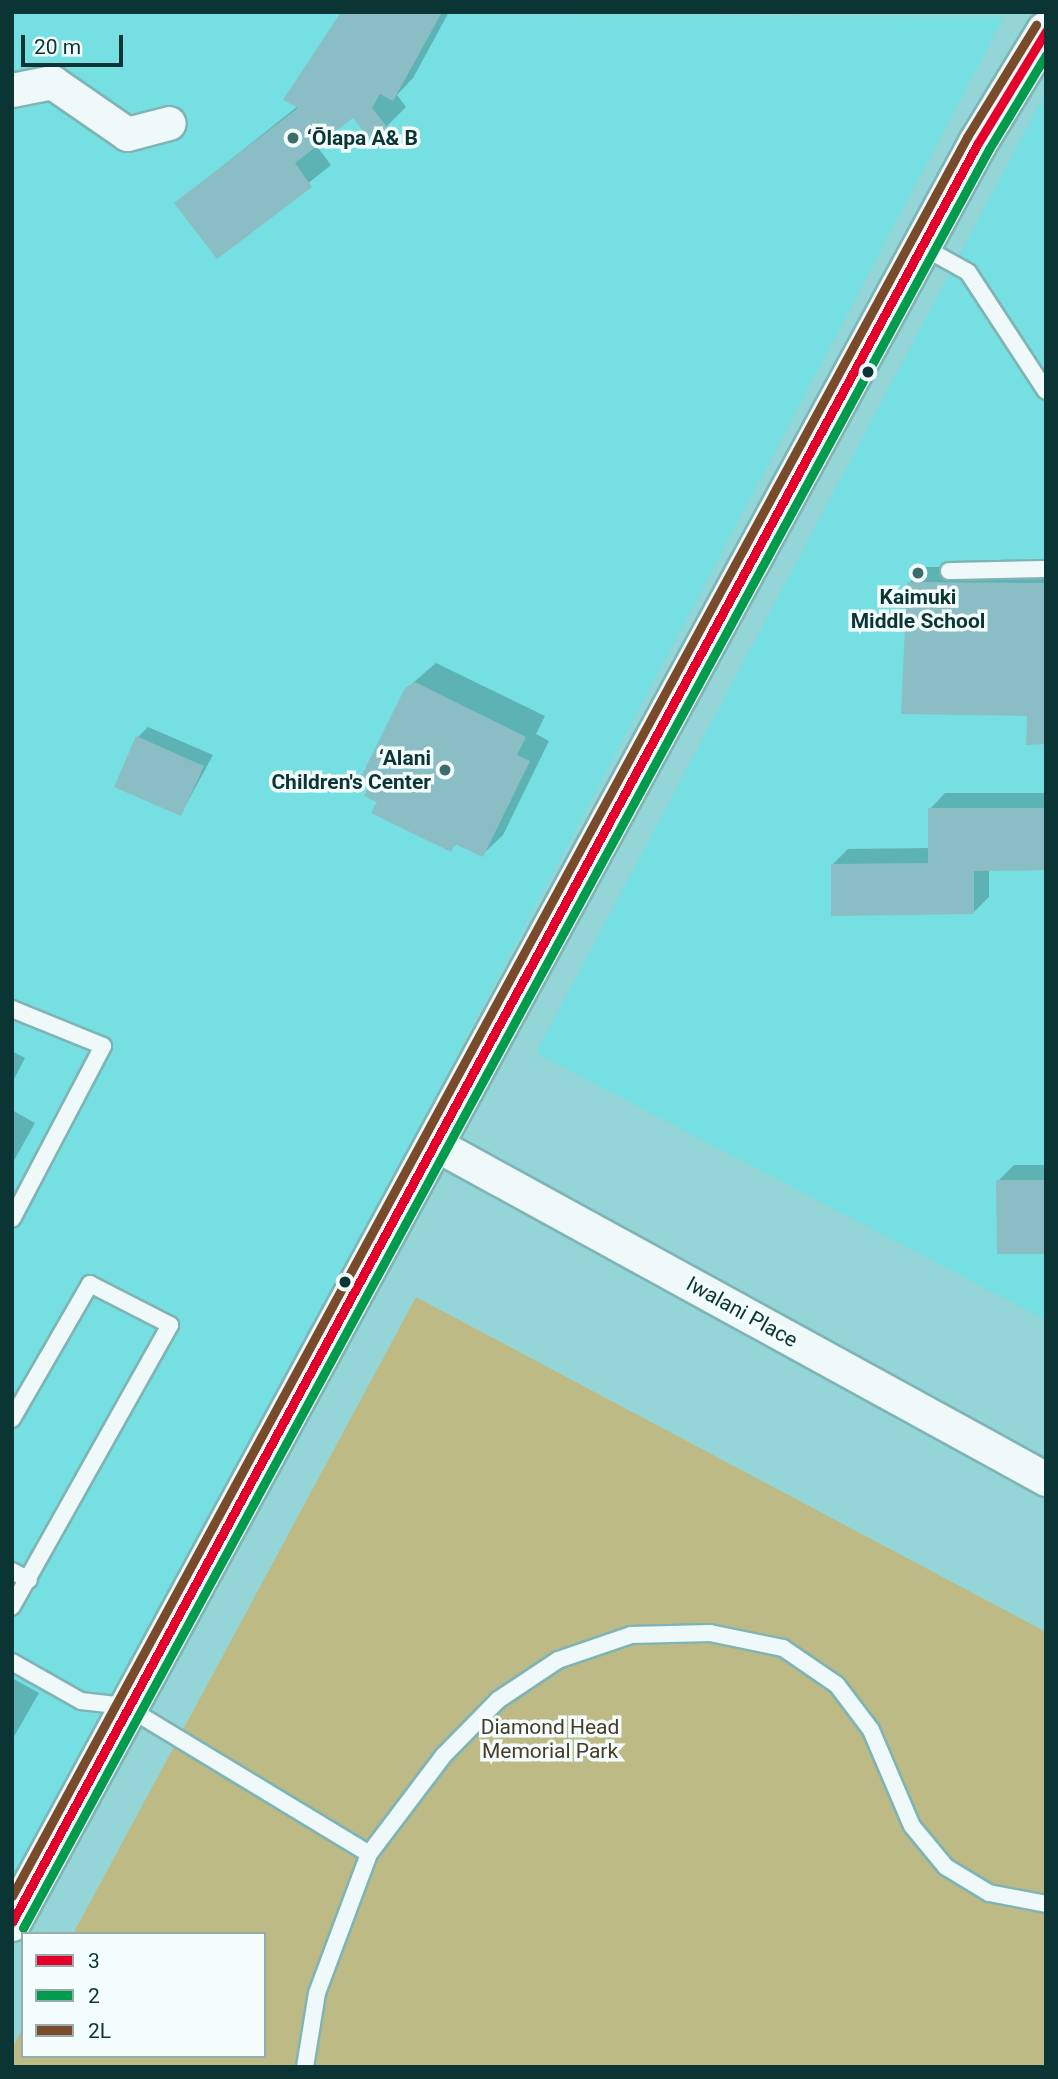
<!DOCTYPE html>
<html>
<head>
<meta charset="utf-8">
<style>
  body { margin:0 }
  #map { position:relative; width:1058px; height:2079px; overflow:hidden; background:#94d6d7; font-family:Roboto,sans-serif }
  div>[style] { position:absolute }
  .built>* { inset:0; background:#75dfe1 }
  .green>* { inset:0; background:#bdba86 }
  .shadow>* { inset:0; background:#0003 }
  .building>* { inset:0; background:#8abec4 }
  .roads { filter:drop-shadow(2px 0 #7fb4b5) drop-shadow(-2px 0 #7fb4b5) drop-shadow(0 2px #7fb4b5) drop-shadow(0 -2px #7fb4b5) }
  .lane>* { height:16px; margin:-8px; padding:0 8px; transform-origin:8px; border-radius:8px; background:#eff9f9 }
  .street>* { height:33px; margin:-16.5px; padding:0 16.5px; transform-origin:16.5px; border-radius:16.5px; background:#eff9f9 }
  .secondary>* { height:38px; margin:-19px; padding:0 19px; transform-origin:19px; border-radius:19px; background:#eff9f9 }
  .bus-1>* { height:9px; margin:-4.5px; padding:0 4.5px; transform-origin:4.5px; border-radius:4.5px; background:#e4002b }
  .bus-2>* { height:9px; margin:-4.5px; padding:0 4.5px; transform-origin:4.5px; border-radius:4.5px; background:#019b4e }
  .bus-3>* { height:9px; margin:-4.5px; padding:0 4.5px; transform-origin:4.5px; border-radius:4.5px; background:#7a4b2a }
  .dots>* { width:19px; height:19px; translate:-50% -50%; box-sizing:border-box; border:4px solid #f4fefe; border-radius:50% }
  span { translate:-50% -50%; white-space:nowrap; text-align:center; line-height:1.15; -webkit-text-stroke:7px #f4fefe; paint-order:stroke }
  .poi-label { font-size:21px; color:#0b3434; font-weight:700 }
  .left { translate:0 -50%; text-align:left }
  .right { translate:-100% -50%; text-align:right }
  .street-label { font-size:21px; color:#0b3434 }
  .park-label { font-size:21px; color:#493b25 }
  .frame { position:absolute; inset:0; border:14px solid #0b3434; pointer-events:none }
  .legend { position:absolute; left:21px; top:1932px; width:245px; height:126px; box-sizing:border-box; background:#f4fefe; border:2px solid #97adad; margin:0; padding:9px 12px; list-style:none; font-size:21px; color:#0b3434 }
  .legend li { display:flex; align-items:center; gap:14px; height:35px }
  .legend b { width:35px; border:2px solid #97adad }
  .scale { position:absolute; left:21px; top:35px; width:102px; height:32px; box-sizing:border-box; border:4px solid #0b3434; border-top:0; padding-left:9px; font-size:21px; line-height:24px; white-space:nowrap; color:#0b3434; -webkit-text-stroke:5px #f4fefe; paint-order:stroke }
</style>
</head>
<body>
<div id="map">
  <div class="built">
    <i style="clip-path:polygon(12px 12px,1004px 17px,12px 1899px)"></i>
    <i style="clip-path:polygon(1046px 92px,1046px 1320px,536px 1053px)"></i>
  </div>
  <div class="green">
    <i style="clip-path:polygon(416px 1297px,1046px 1632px,1046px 2067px,12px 2067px,12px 2048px,23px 2028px,23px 2056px,264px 2056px,264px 1934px,73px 1934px)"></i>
  </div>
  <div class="shadow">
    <i style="clip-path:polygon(343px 12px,449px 12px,413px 78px,397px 95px,406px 107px,386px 127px,353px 116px,316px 145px,331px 165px,217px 256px,176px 203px,298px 106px,285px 99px)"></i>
    <i style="clip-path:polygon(925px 567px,1046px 567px,1046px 742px,1029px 715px,909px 583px)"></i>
    <i style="clip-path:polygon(436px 663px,545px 716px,536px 734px,549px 741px,503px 835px,482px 855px,457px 843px,450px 850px,379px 801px,406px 689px)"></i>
    <i style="clip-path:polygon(148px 727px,213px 755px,181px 814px,138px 737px)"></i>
    <i style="clip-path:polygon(945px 793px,1046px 793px,1046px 868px,989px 869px,989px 897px,973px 913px,832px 865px,848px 849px,930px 848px,930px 809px)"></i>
    <i style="clip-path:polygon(12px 1051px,25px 1058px,12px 1083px)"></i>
    <i style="clip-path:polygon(12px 1110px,35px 1123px,12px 1164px)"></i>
    <i style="clip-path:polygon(1014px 1165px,1046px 1165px,1046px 1252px,998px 1181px)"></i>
    <i style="clip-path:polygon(12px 1678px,39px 1693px,12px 1740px)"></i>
  </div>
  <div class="building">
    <i style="clip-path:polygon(341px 12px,442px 12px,393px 101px,380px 94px,372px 108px,388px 128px,371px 141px,353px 118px,295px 163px,312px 187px,217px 259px,174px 203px,298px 108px,283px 100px)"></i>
    <i style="clip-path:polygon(907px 582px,1046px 583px,1046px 744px,1026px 745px,1027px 716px,901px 714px)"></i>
    <i style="clip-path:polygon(415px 682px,526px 737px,517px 755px,530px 761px,483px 857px,455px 844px,451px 852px,371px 813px,377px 802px,364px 796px,370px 784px,360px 779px,405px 688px)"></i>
    <i style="clip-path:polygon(136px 736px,204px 766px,181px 816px,114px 787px)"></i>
    <i style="clip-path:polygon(928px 808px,1046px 808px,1046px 870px,974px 871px,974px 914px,831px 916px,831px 864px,928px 863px)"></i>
    <i style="clip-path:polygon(996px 1180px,1046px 1180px,1046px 1254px,997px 1254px)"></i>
  </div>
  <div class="roads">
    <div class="lane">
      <i style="left:923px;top:247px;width:51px;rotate:29.1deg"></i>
      <i style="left:968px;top:272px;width:142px;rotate:56.8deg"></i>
      <i style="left:949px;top:571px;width:97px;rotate:-1.2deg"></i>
      <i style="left:12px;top:1009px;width:98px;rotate:22.1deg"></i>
      <i style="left:103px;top:1046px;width:195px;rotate:117.7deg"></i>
      <i style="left:12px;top:1419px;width:156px;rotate:-60deg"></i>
      <i style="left:90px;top:1284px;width:90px;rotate:27.1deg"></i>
      <i style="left:170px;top:1325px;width:323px;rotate:119.3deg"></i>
      <i style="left:12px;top:1571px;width:19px;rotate:28deg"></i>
      <i style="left:12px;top:1662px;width:79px;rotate:29.5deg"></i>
      <i style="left:81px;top:1701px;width:44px;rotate:6.5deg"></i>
      <i style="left:125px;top:1706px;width:285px;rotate:31.2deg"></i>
      <i style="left:369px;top:1854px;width:124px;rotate:-52.9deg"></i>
      <i style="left:444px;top:1755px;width:77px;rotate:-45.5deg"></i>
      <i style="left:498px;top:1700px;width:72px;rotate:-33.7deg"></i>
      <i style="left:558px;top:1660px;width:77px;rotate:-18.9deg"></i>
      <i style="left:631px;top:1635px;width:79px;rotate:-1.5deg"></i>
      <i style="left:710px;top:1633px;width:75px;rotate:11.6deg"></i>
      <i style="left:783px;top:1648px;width:65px;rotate:34.4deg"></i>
      <i style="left:837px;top:1685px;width:56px;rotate:52.9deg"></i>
      <i style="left:871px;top:1730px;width:104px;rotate:66.9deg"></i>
      <i style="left:912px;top:1826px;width:53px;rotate:50.3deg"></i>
      <i style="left:946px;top:1867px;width:50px;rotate:31.2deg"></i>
      <i style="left:989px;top:1893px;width:58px;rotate:10.9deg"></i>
      <i style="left:305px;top:2067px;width:75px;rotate:-80.8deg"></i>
      <i style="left:317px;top:1993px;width:148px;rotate:-69.5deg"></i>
    </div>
    <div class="street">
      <i style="left:12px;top:90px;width:41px;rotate:-11.3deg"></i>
      <i style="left:52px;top:82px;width:91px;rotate:34.7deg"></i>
      <i style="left:127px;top:134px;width:43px;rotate:-14.7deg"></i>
      <i style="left:437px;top:1145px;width:695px;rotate:28.74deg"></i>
    </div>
    <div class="secondary">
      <i style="left:12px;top:1922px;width:2024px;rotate:-61.5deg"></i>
      <i style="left:978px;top:143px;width:131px;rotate:-58.7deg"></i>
    </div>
  </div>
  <div class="bus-1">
    <i style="left:12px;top:1922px;width:2024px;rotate:-61.5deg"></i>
    <i style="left:978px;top:143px;width:131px;rotate:-58.7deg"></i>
  </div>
  <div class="bus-2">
    <i style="left:23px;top:1928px;width:2024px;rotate:-61.5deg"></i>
    <i style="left:989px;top:149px;width:110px;rotate:-58.8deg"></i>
  </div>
  <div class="bus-3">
    <i style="left:12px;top:1896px;width:2002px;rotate:-61.5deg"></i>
    <i style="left:967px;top:137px;width:132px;rotate:-58.4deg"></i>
  </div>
  <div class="dots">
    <i style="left:293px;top:138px;background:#3b6d6d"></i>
    <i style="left:868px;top:372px;background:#0b3434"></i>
    <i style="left:918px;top:573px;background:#3b6d6d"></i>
    <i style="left:445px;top:770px;background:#3b6d6d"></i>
    <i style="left:345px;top:1282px;background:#0b3434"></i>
  </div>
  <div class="poi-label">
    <span class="left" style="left:307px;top:138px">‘Ōlapa A&amp; B</span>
    <span style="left:918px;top:609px">Kaimuki<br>Middle School</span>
    <span class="right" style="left:431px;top:770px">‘Alani<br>Children's Center</span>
  </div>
  <div class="street-label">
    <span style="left:742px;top:1312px;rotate:29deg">Iwalani Place</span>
  </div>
  <div class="park-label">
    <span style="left:550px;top:1739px">Diamond Head<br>Memorial Park</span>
  </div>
  <div class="frame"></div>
  <ul class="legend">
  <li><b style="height:9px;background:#e4002b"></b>3</li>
  <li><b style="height:9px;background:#019b4e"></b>2</li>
  <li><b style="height:9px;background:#7a4b2a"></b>2L</li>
  </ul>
  <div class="scale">20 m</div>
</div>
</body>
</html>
